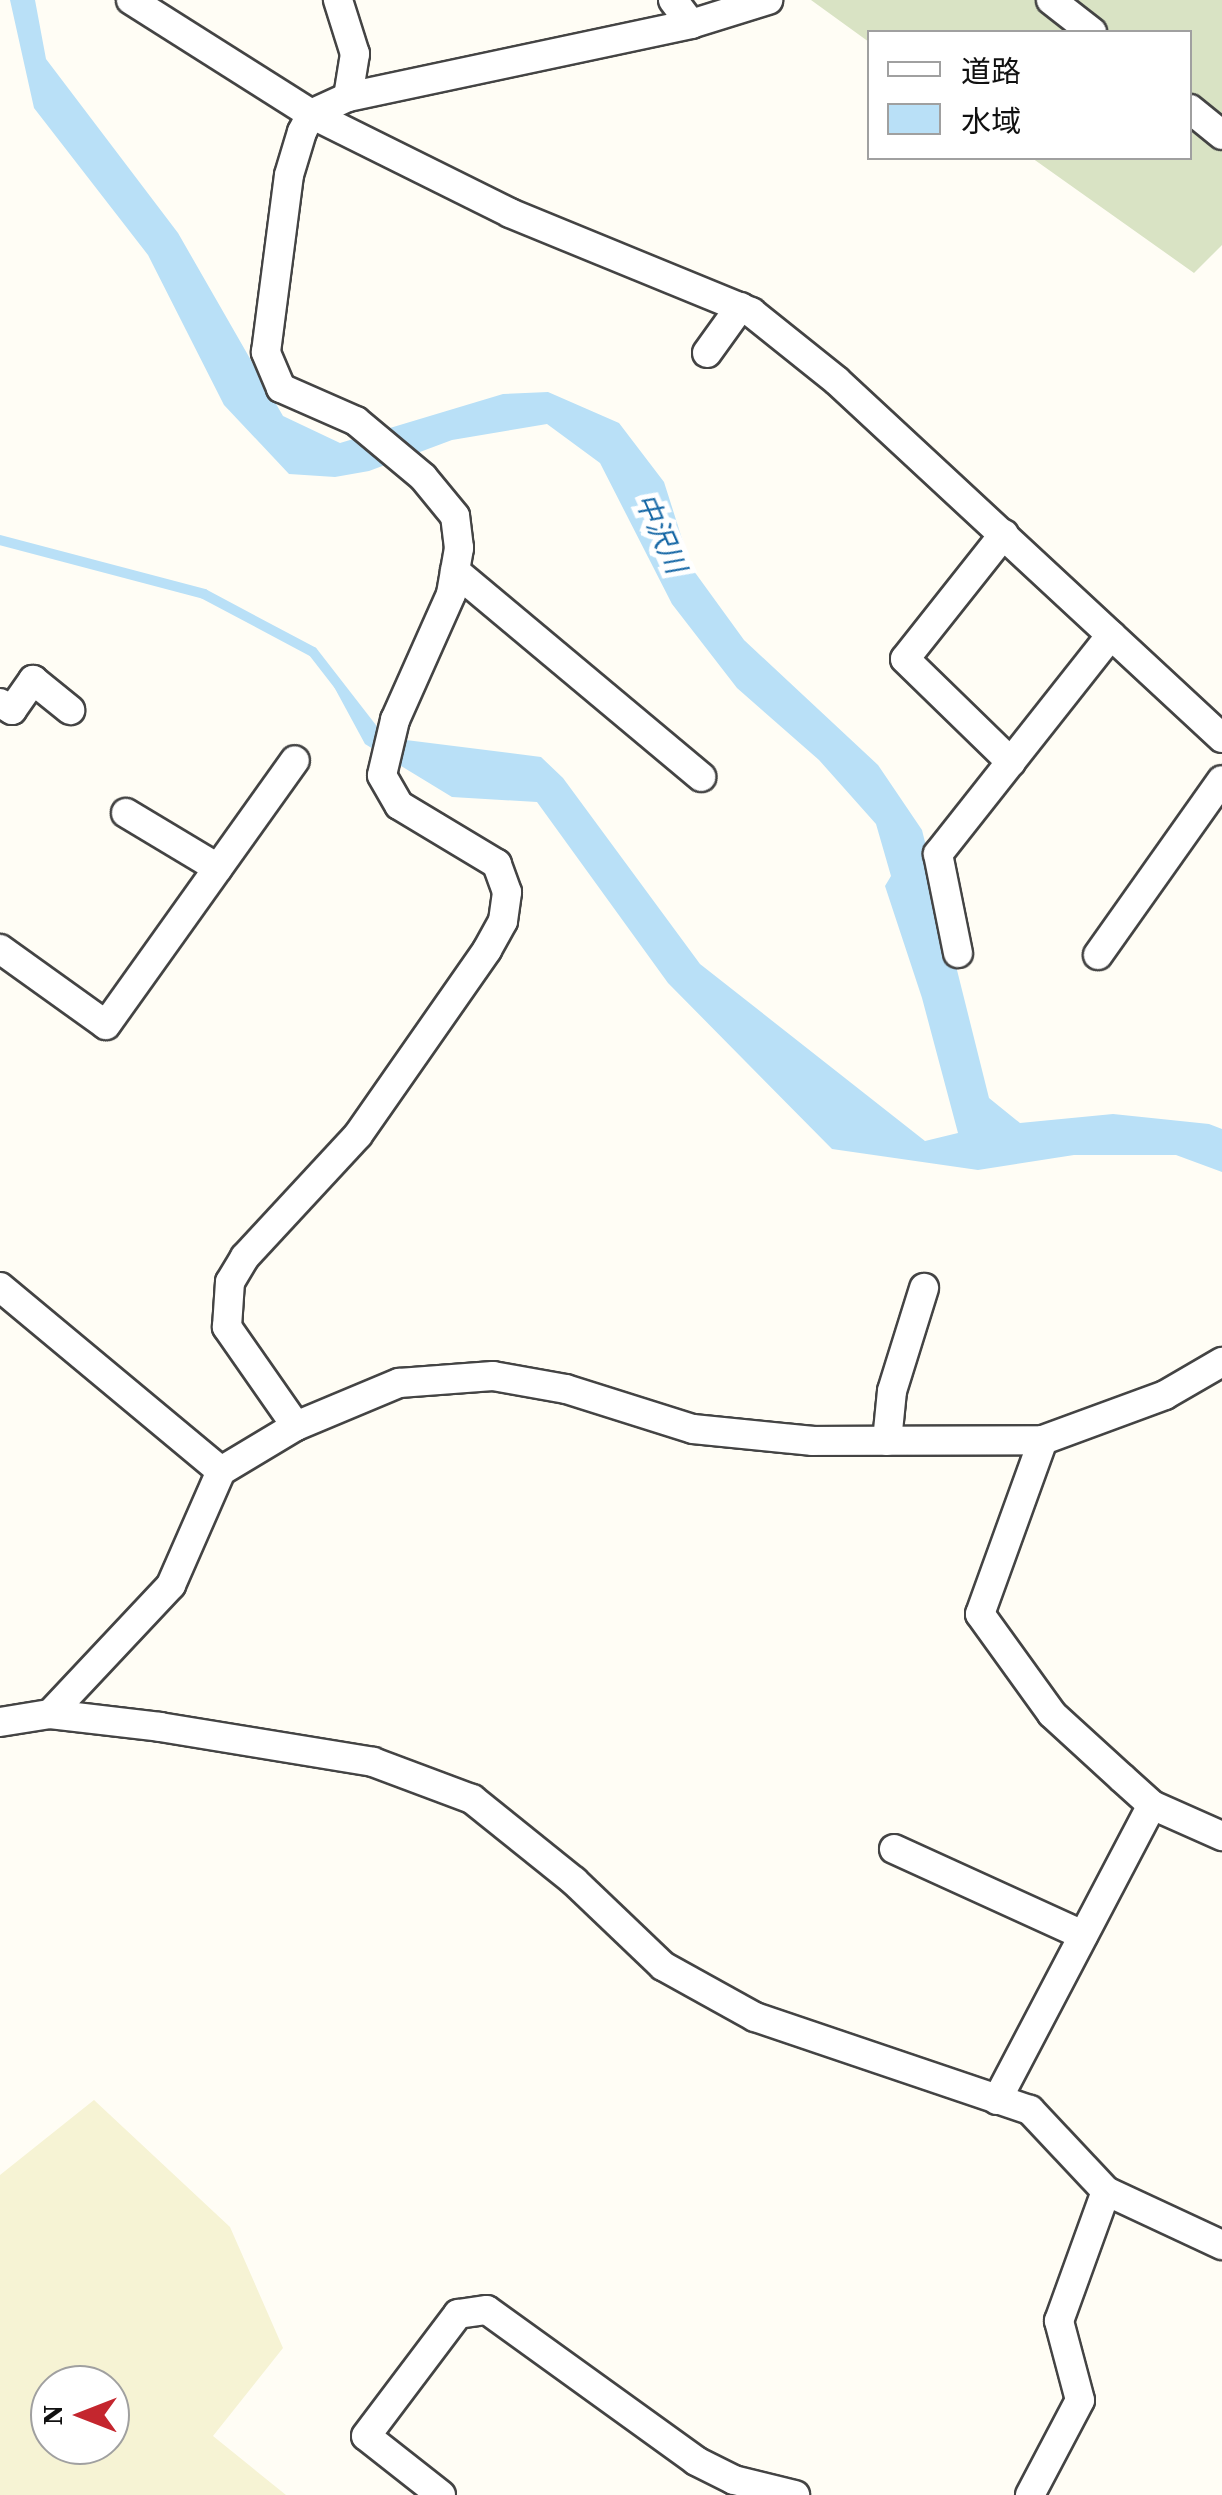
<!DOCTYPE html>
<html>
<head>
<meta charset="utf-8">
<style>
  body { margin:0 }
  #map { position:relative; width:1222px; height:2495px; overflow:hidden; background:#fffdf5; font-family:"Source Serif 4","Noto Sans JP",serif }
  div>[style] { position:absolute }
  .farmland>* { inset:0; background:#f6f3d4 }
  .cemetery>* { inset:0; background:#d9e3c4 }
  .water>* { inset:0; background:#b9e0f7 }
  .stream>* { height:10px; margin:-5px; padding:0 5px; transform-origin:5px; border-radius:5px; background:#b9e0f7 }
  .roads { filter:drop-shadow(2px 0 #444) drop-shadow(-2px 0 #444) drop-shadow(0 2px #444) drop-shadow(0 -2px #444) }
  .minor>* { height:28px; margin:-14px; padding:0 14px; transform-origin:14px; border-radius:14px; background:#fff }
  span { translate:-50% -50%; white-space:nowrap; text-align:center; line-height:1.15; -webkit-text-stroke:10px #fff; paint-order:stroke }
  .water-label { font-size:28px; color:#1768a6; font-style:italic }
  .legend { position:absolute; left:867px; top:30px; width:325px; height:130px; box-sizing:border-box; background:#fff; border:2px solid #a0a0a0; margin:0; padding:12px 18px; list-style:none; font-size:30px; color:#111 }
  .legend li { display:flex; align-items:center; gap:20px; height:50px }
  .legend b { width:50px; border:2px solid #a0a0a0 }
  .north { position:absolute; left:30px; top:2365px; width:100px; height:100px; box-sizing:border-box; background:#fff; border:2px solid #a0a0a0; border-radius:50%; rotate:270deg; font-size:28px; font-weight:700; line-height:40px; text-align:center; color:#111 }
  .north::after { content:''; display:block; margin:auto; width:35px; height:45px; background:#c4262e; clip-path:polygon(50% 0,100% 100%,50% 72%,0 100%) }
</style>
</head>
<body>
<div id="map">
  <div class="farmland">
    <i style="clip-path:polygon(evenodd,94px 2100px,230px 2227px,283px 2348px,213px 2436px,286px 2495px,0 2495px,0 2175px,94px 2100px,50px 2385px,110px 2385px,110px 2445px,50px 2445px,50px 2385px)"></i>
  </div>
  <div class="cemetery">
    <i style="clip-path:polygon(811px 0,1222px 0,1222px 245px,1194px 273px,1032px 158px,1190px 158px,1190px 32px,870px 32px,869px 42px)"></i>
  </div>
  <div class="water">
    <i style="clip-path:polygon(10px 0,35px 0,46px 59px,178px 233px,283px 416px,340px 443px,503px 394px,548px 392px,619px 423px,664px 482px,691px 567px,744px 640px,878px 765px,922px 830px,989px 1098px,1020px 1123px,1113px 1114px,1209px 1124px,1222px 1129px,1222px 1172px,1176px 1155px,1074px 1155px,978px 1170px,832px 1149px,668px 983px,537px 802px,452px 797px,365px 744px,326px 672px,374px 736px,541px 757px,563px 778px,700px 964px,925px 1141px,958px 1133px,922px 998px,885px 886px,891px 876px,876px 824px,819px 760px,737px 688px,672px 604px,600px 463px,547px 424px,452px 440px,369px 471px,335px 477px,289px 474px,224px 405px,148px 255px,34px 108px)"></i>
  </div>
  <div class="stream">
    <i style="left:0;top:540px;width:211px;rotate:14.8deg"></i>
    <i style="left:204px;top:594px;width:123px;rotate:28deg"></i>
    <i style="left:313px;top:652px;width:119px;rotate:52.2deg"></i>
  </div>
  <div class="roads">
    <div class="minor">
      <i style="left:131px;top:0;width:213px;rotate:32.3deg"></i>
      <i style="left:311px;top:114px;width:222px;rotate:26.4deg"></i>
      <i style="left:510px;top:213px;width:261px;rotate:22.3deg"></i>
      <i style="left:751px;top:312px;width:110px;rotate:38.7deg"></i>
      <i style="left:837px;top:381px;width:525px;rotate:42.84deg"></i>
      <i style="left:673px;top:0;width:30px;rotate:53deg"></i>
      <i style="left:1051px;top:0;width:52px;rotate:38deg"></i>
      <i style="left:348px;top:97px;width:351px;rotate:-12deg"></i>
      <i style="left:691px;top:24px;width:81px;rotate:-17.3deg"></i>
      <i style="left:1190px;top:109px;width:41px;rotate:39.1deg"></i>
      <i style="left:707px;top:353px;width:57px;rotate:-54.3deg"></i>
      <i style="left:1004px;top:534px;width:159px;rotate:128.4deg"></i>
      <i style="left:905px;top:659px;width:148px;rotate:44.2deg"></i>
      <i style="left:455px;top:571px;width:321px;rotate:39.9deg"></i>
      <i style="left:0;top:703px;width:14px;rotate:30deg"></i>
      <i style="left:12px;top:710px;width:37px;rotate:-55deg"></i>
      <i style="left:33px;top:680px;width:48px;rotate:39deg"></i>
      <i style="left:126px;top:813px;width:107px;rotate:30.9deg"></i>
      <i style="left:0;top:949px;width:130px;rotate:35.6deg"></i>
      <i style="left:106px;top:1025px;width:325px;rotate:-54.5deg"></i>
      <i style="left:958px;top:953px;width:101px;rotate:-101.4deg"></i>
      <i style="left:938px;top:854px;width:279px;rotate:-51.7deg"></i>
      <i style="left:1098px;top:955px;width:214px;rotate:-54.7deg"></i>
      <i style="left:0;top:1287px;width:288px;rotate:39.8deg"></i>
      <i style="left:296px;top:1426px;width:121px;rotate:-124.9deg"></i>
      <i style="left:227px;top:1327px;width:45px;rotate:-86.2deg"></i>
      <i style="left:230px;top:1282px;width:29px;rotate:-59deg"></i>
      <i style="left:245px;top:1257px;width:166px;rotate:-47.2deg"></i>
      <i style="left:358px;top:1135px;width:226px;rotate:-55.1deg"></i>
      <i style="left:487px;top:950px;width:33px;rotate:-61deg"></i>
      <i style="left:503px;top:921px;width:29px;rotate:-82deg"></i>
      <i style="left:507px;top:892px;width:30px;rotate:-110deg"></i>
      <i style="left:497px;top:864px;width:114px;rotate:-149deg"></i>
      <i style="left:399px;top:805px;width:34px;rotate:-120deg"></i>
      <i style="left:382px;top:775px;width:57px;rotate:-76.7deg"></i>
      <i style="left:395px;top:720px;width:138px;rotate:-66deg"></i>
      <i style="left:451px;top:594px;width:47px;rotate:-80.1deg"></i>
      <i style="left:459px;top:548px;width:32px;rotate:-97deg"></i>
      <i style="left:455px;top:516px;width:50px;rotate:-129.4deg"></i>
      <i style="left:423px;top:477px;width:87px;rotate:-140.1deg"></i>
      <i style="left:356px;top:421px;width:82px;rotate:-156.3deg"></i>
      <i style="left:281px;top:388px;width:39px;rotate:-113deg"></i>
      <i style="left:266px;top:352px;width:178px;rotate:-82.6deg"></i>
      <i style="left:289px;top:175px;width:45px;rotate:-73.2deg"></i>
      <i style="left:302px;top:132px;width:20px;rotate:-63deg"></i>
      <i style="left:311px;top:114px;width:41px;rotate:-24.7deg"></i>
      <i style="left:348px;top:97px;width:44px;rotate:-80.8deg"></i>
      <i style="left:355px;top:54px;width:57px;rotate:-107.5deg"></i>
      <i style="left:1043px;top:1440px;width:185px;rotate:109.9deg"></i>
      <i style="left:980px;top:1614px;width:123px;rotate:54.2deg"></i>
      <i style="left:1052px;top:1714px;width:95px;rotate:42.4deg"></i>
      <i style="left:1122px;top:1778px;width:40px;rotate:42deg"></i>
      <i style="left:1152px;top:1805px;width:77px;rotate:23.9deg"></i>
      <i style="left:887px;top:1441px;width:50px;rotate:-84.3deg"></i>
      <i style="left:892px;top:1391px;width:108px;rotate:-72.7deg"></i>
      <i style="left:50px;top:1714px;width:177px;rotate:-46.8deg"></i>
      <i style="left:171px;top:1585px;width:124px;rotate:-66.3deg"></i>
      <i style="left:221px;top:1471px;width:87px;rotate:-31deg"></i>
      <i style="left:296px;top:1426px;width:112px;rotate:-22.7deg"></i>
      <i style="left:399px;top:1383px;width:94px;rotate:-4.3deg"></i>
      <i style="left:493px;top:1376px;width:74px;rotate:10.1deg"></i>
      <i style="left:566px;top:1389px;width:133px;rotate:17.5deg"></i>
      <i style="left:693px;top:1429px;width:121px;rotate:5.7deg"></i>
      <i style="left:813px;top:1441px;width:230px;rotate:-0.2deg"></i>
      <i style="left:1043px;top:1440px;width:130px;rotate:-20.2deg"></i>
      <i style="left:1165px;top:1395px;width:66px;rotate:-30.1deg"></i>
      <i style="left:0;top:1722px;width:51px;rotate:-9.1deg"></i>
      <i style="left:50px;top:1714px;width:111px;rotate:6.7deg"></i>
      <i style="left:160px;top:1727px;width:216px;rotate:9.3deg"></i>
      <i style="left:373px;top:1762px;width:106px;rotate:20.5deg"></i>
      <i style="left:472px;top:1799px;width:131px;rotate:38.8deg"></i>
      <i style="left:574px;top:1881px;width:123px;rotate:43.7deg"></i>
      <i style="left:663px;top:1966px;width:105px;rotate:29deg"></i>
      <i style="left:755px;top:2017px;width:290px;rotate:18.7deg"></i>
      <i style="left:1030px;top:2110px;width:111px;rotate:46.8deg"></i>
      <i style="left:1106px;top:2191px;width:128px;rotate:25deg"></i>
      <i style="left:894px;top:1849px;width:208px;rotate:24.5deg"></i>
      <i style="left:997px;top:2100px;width:333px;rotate:-62.3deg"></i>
      <i style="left:441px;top:2495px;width:95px;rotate:-141.8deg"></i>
      <i style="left:366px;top:2436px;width:153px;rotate:-53deg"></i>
      <i style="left:458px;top:2314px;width:29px;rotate:-8deg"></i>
      <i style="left:487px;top:2310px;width:258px;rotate:35.8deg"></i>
      <i style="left:696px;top:2461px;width:42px;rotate:26.6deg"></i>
      <i style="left:734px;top:2480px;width:63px;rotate:13.8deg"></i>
      <i style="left:1030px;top:2495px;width:107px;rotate:-62.2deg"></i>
      <i style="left:1080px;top:2400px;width:82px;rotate:-104.9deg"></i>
      <i style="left:1059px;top:2321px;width:138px;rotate:-70.1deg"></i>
    </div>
  </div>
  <div class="water-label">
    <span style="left:661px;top:533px;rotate:66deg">中沢川</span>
  </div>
  <ul class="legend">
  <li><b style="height:12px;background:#fff"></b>道路</li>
  <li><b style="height:28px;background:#b9e0f7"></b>水域</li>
  </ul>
  <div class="north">N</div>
</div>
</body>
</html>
